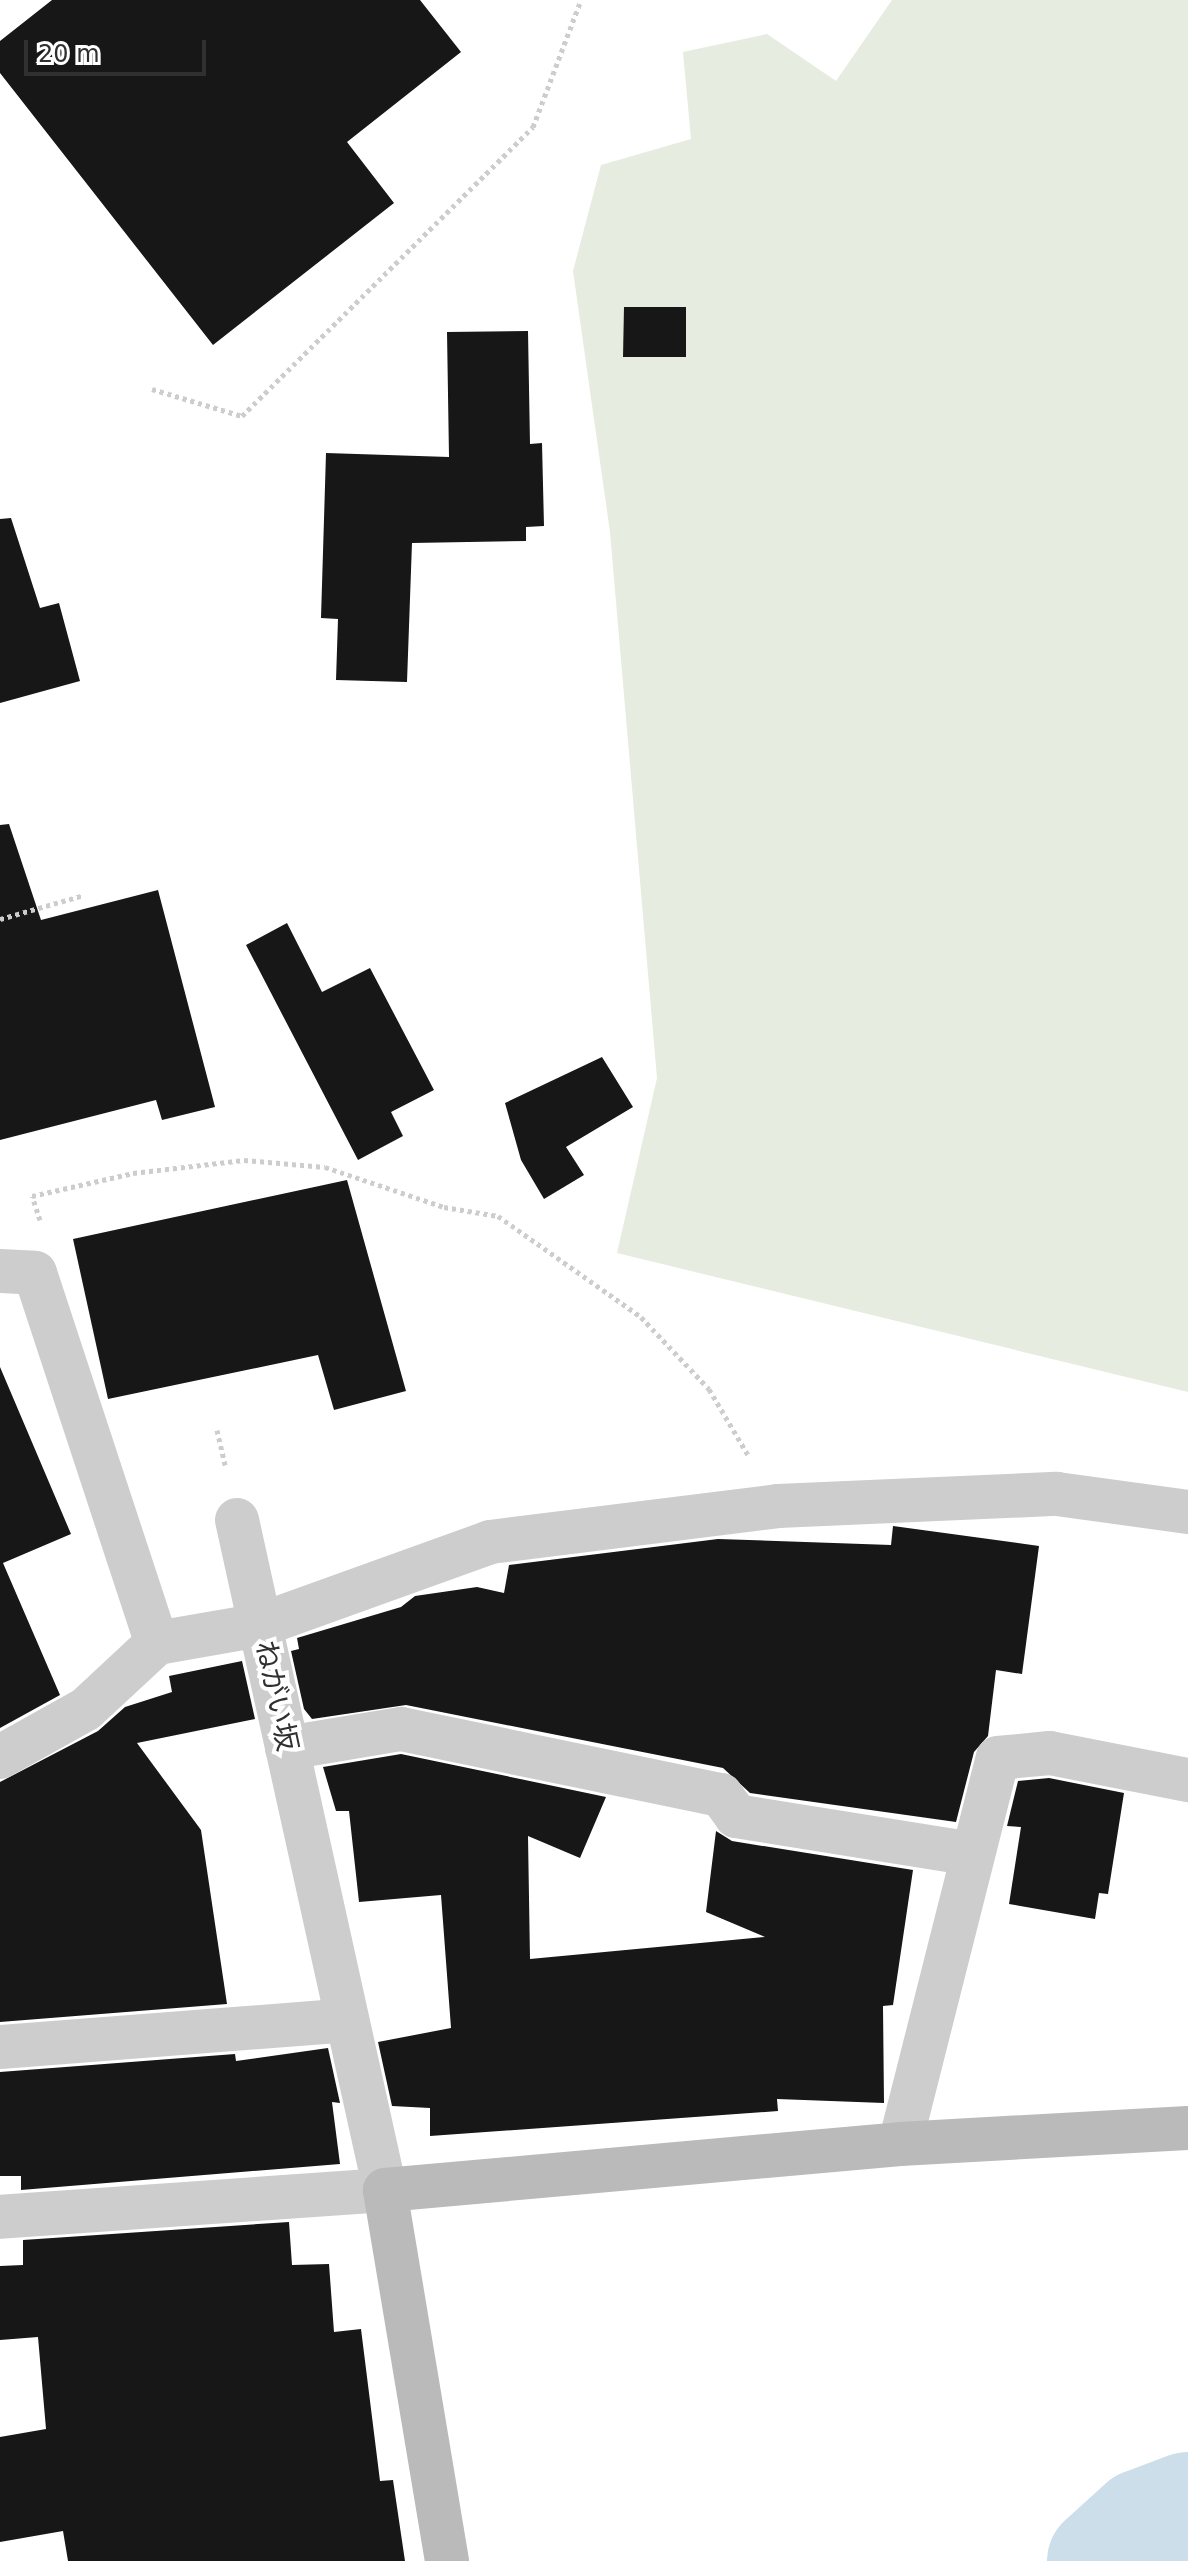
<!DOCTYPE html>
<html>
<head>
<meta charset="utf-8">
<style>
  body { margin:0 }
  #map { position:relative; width:1188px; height:2561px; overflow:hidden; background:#fff; font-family:"DejaVu Sans","Noto Sans JP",sans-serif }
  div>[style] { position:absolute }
  .green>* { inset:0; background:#e6ecdf }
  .river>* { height:110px; margin:-55px; padding:0 55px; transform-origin:55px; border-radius:55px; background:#ccdeea }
  .building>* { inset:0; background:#171717 }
  .path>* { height:5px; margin-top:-2.5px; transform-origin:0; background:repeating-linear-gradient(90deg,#cdcdcd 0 4px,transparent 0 8px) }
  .street>* { height:44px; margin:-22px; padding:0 22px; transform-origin:22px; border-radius:22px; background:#cdcdcd }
  .secondary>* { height:44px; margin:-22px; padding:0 22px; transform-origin:22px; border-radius:22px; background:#bababa }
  span { translate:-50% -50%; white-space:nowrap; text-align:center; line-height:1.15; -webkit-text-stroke:8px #fff; paint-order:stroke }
  .street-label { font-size:28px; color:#303030 }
  .scale { position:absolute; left:24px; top:40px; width:182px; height:36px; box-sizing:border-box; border:4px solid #303030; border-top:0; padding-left:10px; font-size:24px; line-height:28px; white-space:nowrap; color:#303030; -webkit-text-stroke:6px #fff; paint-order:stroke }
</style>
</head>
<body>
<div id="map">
  <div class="green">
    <i style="clip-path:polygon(892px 0,1188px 0,1188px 1392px,617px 1253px,657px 1078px,610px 532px,573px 271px,601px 165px,691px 139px,683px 52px,767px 34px,836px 81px)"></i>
  </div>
  <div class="river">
    <i style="left:1102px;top:2561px;width:55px;rotate:-42.1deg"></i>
    <i style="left:1143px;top:2524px;width:48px;rotate:-20.7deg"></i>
  </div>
  <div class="building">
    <i style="clip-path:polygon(52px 0,420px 0,461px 52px,347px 142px,394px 203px,213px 345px,0 73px,0 41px)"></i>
    <i style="clip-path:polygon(624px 307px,686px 307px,686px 357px,623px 357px)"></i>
    <i style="clip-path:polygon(528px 331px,530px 444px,542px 443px,544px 526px,526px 527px,526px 541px,412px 543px,407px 682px,336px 680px,338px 619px,321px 618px,326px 453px,449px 457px,447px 332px)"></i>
    <i style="clip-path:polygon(11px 518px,40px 608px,59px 603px,80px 681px,0 703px,0 519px)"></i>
    <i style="clip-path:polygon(9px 824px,41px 920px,158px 890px,215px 1107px,162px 1120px,156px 1100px,0 1140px,0 825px)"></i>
    <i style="clip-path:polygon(287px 923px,322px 992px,370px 968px,434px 1090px,391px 1112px,403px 1136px,358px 1160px,246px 945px)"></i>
    <i style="clip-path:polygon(602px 1057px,633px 1107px,566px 1147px,584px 1175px,544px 1199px,521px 1160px,505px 1103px)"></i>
    <i style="clip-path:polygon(347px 1180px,406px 1391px,334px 1410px,318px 1355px,108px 1399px,73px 1239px)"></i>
    <i style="clip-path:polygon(0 1367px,71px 1534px,3px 1563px,60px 1695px,0 1728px)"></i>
    <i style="clip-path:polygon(893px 1526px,1039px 1546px,1022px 1674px,996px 1670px,988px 1736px,974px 1752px,956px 1822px,750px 1793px,723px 1768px,406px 1705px,312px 1719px,304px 1709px,291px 1651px,299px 1649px,297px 1638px,401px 1607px,415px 1596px,477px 1587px,504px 1593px,509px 1565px,718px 1539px,891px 1545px)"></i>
    <i style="clip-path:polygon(242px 1661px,255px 1719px,137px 1743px,201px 1830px,227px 2004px,0 2022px,0 1782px,98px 1731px,125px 1707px,172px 1692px,169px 1676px)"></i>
    <i style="clip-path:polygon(401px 1754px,606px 1797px,580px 1858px,528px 1836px,530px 1959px,765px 1937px,706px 1912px,716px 1831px,732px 1841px,913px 1870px,893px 2005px,883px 2006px,884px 2103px,777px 2099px,778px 2111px,430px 2136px,430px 2108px,392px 2106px,378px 2042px,451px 2028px,441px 1895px,359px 1902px,349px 1811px,336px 1811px,323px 1767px)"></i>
    <i style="clip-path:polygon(1049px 1778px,1124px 1793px,1108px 1894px,1099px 1893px,1095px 1919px,1009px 1904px,1021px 1827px,1007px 1826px,1018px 1781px)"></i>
    <i style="clip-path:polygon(328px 2048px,340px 2103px,332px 2102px,340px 2164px,21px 2190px,21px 2176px,0 2176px,0 2072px,235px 2054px,236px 2061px)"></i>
    <i style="clip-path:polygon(289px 2222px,292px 2265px,329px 2264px,334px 2332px,361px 2329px,380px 2481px,393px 2480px,405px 2561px,68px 2561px,63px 2531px,0 2542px,0 2437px,46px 2429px,38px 2337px,0 2340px,0 2266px,23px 2265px,23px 2240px)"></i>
  </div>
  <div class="path">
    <i style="left:152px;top:389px;width:94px;rotate:16.7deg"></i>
    <i style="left:242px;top:416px;width:410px;rotate:-44.8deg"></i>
    <i style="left:533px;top:127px;width:136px;rotate:-69.3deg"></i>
    <i style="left:0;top:919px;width:87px;rotate:-15.9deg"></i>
    <i style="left:40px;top:1220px;width:25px;rotate:-108deg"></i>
    <i style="left:32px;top:1196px;width:104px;rotate:-12.8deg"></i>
    <i style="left:133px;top:1173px;width:112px;rotate:-6.7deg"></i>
    <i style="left:244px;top:1160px;width:81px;rotate:4.9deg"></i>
    <i style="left:325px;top:1167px;width:126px;rotate:18.6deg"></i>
    <i style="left:444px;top:1207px;width:55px;rotate:9.5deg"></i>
    <i style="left:498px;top:1216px;width:175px;rotate:35.2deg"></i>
    <i style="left:641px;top:1317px;width:99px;rotate:46.6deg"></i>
    <i style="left:709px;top:1389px;width:77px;rotate:59.4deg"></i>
    <i style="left:217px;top:1430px;width:39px;rotate:77deg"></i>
  </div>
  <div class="street">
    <i style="left:0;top:1271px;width:35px;rotate:3deg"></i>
    <i style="left:35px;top:1273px;width:390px;rotate:71.8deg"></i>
    <i style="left:157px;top:1643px;width:105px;rotate:-9.9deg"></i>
    <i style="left:260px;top:1625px;width:579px;rotate:77.52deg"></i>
    <i style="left:385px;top:2190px;width:386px;rotate:176deg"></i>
    <i style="left:237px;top:1520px;width:107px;rotate:77.6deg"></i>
    <i style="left:260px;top:1625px;width:245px;rotate:-19.8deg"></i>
    <i style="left:490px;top:1542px;width:290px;rotate:-7.1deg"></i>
    <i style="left:778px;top:1506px;width:279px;rotate:-2.5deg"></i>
    <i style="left:1057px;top:1494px;width:132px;rotate:7.8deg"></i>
    <i style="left:287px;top:1748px;width:116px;rotate:-9.5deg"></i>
    <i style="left:401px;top:1729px;width:327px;rotate:11.7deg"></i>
    <i style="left:721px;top:1795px;width:26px;rotate:54deg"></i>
    <i style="left:736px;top:1816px;width:235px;rotate:9.1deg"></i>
    <i style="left:0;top:1757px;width:98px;rotate:-29.2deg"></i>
    <i style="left:86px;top:1709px;width:97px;rotate:-42.9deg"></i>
    <i style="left:0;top:2047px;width:348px;rotate:-4.4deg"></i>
    <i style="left:900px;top:2144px;width:398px;rotate:-75.8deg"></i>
    <i style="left:998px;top:1758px;width:52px;rotate:-5.5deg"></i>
    <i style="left:1050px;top:1753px;width:141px;rotate:11.1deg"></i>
  </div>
  <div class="secondary">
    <i style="left:447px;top:2561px;width:376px;rotate:-99.5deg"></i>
    <i style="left:385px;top:2190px;width:517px;rotate:-5.1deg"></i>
    <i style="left:900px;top:2144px;width:288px;rotate:-3.2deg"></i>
  </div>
  <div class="street-label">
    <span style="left:276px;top:1696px;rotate:78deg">ねがい坂</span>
  </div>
  <div class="scale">20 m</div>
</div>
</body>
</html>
